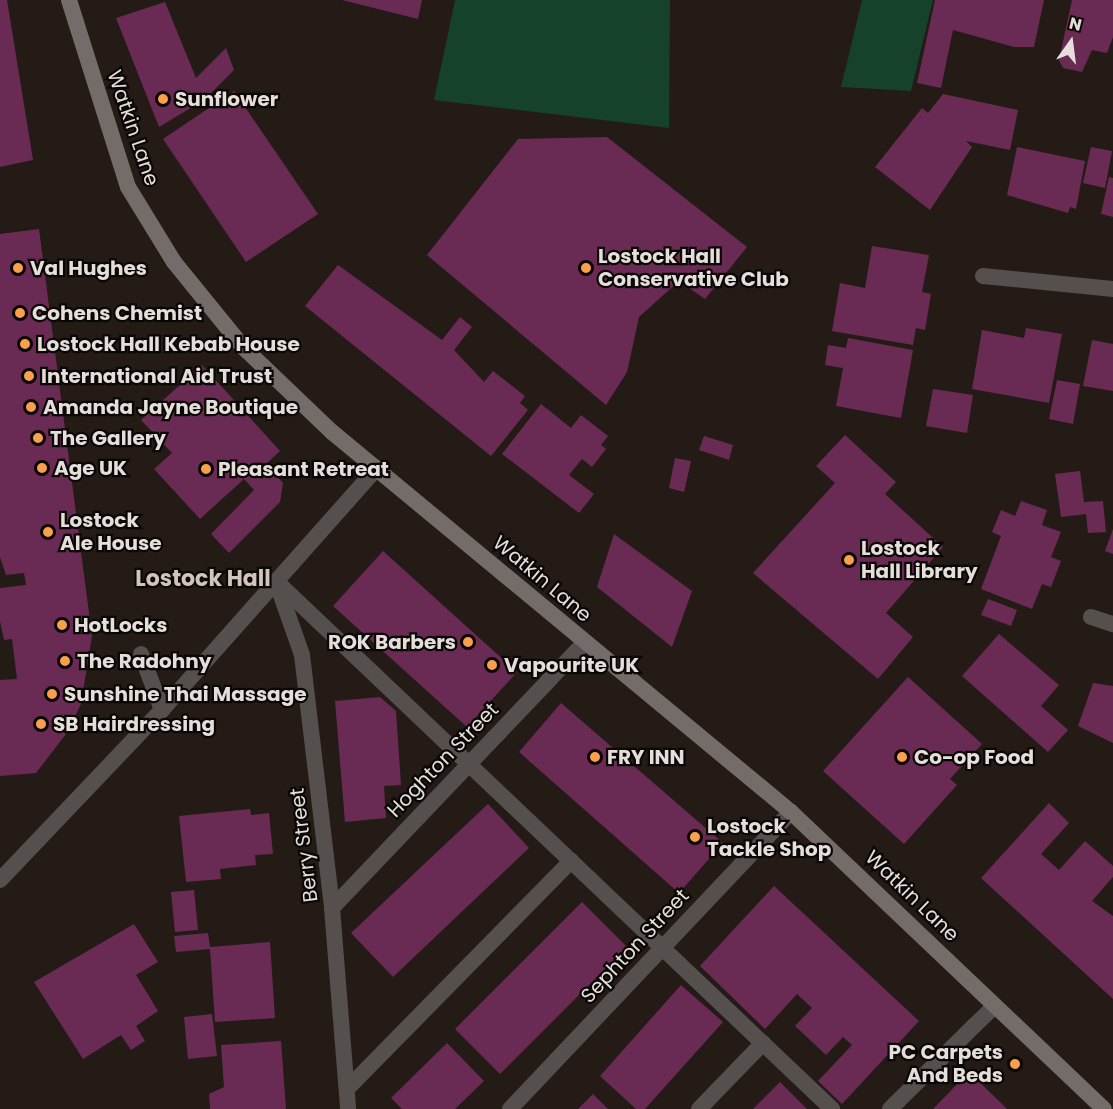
<!DOCTYPE html>
<html>
<head>
<meta charset="utf-8">
<style>
  body { margin:0 }
  #map { position:relative; width:1113px; height:1109px; overflow:hidden; background:#241b16; font-family:Poppins,sans-serif }
  div>[style] { position:absolute }
  .green>* { inset:0; background:#16412b }
  .building>* { inset:0; background:#692b54 }
  .service>* { height:16px; margin:-8px; padding:0 8px; transform-origin:8px; border-radius:8px; background:#554f4e }
  .pedestrian>* { height:16px; margin:-8px; padding:0 8px; transform-origin:8px; border-radius:8px; background:#554f4e }
  .minor>* { height:16px; margin:-8px; padding:0 8px; transform-origin:8px; border-radius:8px; background:#554f4e }
  .tertiary>* { height:16px; margin:-8px; padding:0 8px; transform-origin:8px; border-radius:8px; background:#554f4e }
  .secondary>* { height:16px; margin:-8px; padding:0 8px; transform-origin:8px; border-radius:8px; background:#746c69 }
  .dots>* { width:16px; height:16px; translate:-50% -50%; box-sizing:border-box; border:3px solid #0a0705; border-radius:50% }
  span { translate:-50% -50%; white-space:nowrap; text-align:center; line-height:1.15; -webkit-text-stroke:4.5px #0a0705; paint-order:stroke }
  .poi-label { font-size:20px; color:#e5dfdb; font-weight:700 }
  .left { translate:0 -50%; text-align:left }
  .right { translate:-100% -50%; text-align:right }
  .street-label { font-size:20px; color:#e5dfdb }
  .quarter-label { font-size:22px; color:#d1c4bd; font-weight:700 }
  .north { position:absolute; left:1041px; top:12px; width:60px; height:60px; -webkit-text-stroke:4px #0a0705; paint-order:stroke; rotate:14deg; font-size:16px; font-weight:700; line-height:24px; text-align:center; color:#e5dfdb }
  .north::after { content:''; display:block; margin:auto; width:21px; height:27px; background:#e5dfdb; clip-path:polygon(50% 0,100% 100%,50% 72%,0 100%) }
</style>
</head>
<body>
<div id="map">
  <div class="green">
    <i style="clip-path:polygon(455px 0,670px 0,669px 128px,434px 100px)"></i>
    <i style="clip-path:polygon(862px 0,933px 0,911px 91px,841px 87px)"></i>
  </div>
  <div class="building">
    <i style="clip-path:polygon(0 0,7px 0,33px 160px,0 167px)"></i>
    <i style="clip-path:polygon(342px 0,422px 0,418px 19px)"></i>
    <i style="clip-path:polygon(935px 0,1044px 0,1034px 47px,1014px 47px,953px 30px,941px 88px,917px 83px)"></i>
    <i style="clip-path:polygon(1072px 0,1113px 0,1113px 37px,1107px 53px,1092px 50px,1082px 72px,1063px 68px,1059px 60px)"></i>
    <i style="clip-path:polygon(165px 2px,196px 78px,226px 48px,234px 70px,204px 100px,159px 127px,116px 18px)"></i>
    <i style="clip-path:polygon(234px 91px,318px 214px,246px 262px,163px 139px)"></i>
    <i style="clip-path:polygon(943px 94px,1018px 110px,1010px 150px,966px 141px,972px 147px,930px 210px,875px 167px,922px 108px,928px 113px)"></i>
    <i style="clip-path:polygon(607px 137px,747px 247px,705px 299px,679px 281px,639px 317px,627px 372px,606px 405px,427px 255px,518px 139px)"></i>
    <i style="clip-path:polygon(1017px 147px,1085px 161px,1076px 209px,1070px 207px,1068px 213px,1007px 195px)"></i>
    <i style="clip-path:polygon(1091px 147px,1112px 151px,1105px 188px,1083px 183px)"></i>
    <i style="clip-path:polygon(1109px 177px,1113px 178px,1113px 217px,1101px 214px)"></i>
    <i style="clip-path:polygon(39px 229px,92px 636px,81px 704px,66px 734px,36px 773px,0 776px,0 680px,17px 679px,12px 639px,4px 640px,0 621px,0 588px,26px 585px,24px 573px,6px 575px,0 557px,0 234px)"></i>
    <i style="clip-path:polygon(872px 246px,929px 255px,922px 292px,931px 294px,925px 330px,916px 328px,913px 345px,832px 331px,840px 283px,865px 288px)"></i>
    <i style="clip-path:polygon(338px 265px,442px 340px,460px 317px,472px 327px,454px 350px,484px 382px,493px 371px,525px 396px,520px 403px,528px 410px,491px 456px,305px 306px)"></i>
    <i style="clip-path:polygon(1026px 328px,1062px 334px,1049px 403px,972px 389px,982px 330px,1024px 338px)"></i>
    <i style="clip-path:polygon(848px 338px,913px 350px,901px 418px,836px 406px,843px 368px,825px 365px,828px 345px,846px 348px)"></i>
    <i style="clip-path:polygon(1092px 340px,1113px 344px,1113px 391px,1083px 386px)"></i>
    <i style="clip-path:polygon(202px 365px,280px 451px,266px 464px,283px 483px,280px 502px,229px 553px,211px 534px,254px 490px,244px 479px,200px 519px,154px 469px,172px 453px,141px 420px)"></i>
    <i style="clip-path:polygon(1057px 380px,1080px 384px,1073px 424px,1049px 419px)"></i>
    <i style="clip-path:polygon(933px 389px,973px 395px,967px 433px,926px 426px)"></i>
    <i style="clip-path:polygon(541px 404px,571px 428px,581px 415px,608px 436px,601px 445px,606px 449px,592px 467px,582px 459px,569px 475px,594px 494px,579px 513px,502px 454px)"></i>
    <i style="clip-path:polygon(845px 435px,896px 482px,885px 494px,943px 547px,886px 613px,913px 637px,878px 679px,753px 573px,835px 483px,816px 466px)"></i>
    <i style="clip-path:polygon(704px 436px,733px 445px,729px 460px,699px 450px)"></i>
    <i style="clip-path:polygon(675px 458px,691px 461px,684px 492px,669px 488px)"></i>
    <i style="clip-path:polygon(1080px 471px,1084px 502px,1103px 501px,1106px 532px,1088px 533px,1086px 514px,1061px 517px,1055px 474px)"></i>
    <i style="clip-path:polygon(1021px 501px,1047px 510px,1042px 525px,1061px 532px,1051px 557px,1061px 561px,1051px 587px,1042px 584px,1032px 609px,981px 589px,1001px 536px,992px 532px,1001px 510px,1015px 516px)"></i>
    <i style="clip-path:polygon(1113px 529px,1113px 554px,1105px 551px)"></i>
    <i style="clip-path:polygon(614px 534px,692px 591px,672px 647px,597px 587px)"></i>
    <i style="clip-path:polygon(383px 551px,517px 672px,467px 727px,333px 606px)"></i>
    <i style="clip-path:polygon(988px 599px,1017px 610px,1011px 626px,981px 615px)"></i>
    <i style="clip-path:polygon(999px 634px,1059px 685px,1041px 706px,1068px 730px,1048px 752px,962px 676px)"></i>
    <i style="clip-path:polygon(908px 677px,982px 744px,950px 779px,957px 785px,904px 844px,823px 771px)"></i>
    <i style="clip-path:polygon(1093px 683px,1113px 686px,1113px 743px,1078px 726px)"></i>
    <i style="clip-path:polygon(380px 697px,396px 711px,401px 785px,384px 786px,386px 818px,345px 822px,335px 701px)"></i>
    <i style="clip-path:polygon(561px 703px,723px 843px,679px 893px,519px 752px)"></i>
    <i style="clip-path:polygon(1049px 803px,1069px 823px,1041px 854px,1059px 870px,1085px 841px,1113px 866px,1113px 877px,1092px 901px,1113px 916px,1113px 999px,981px 878px)"></i>
    <i style="clip-path:polygon(488px 804px,529px 848px,393px 977px,351px 933px)"></i>
    <i style="clip-path:polygon(250px 809px,251px 815px,269px 813px,273px 854px,255px 855px,256px 865px,220px 869px,221px 879px,186px 882px,179px 816px)"></i>
    <i style="clip-path:polygon(774px 886px,919px 1021px,842px 1104px,818px 1081px,852px 1045px,843px 1037px,826px 1055px,795px 1026px,812px 1008px,797px 994px,765px 1029px,700px 966px)"></i>
    <i style="clip-path:polygon(194px 890px,198px 930px,175px 932px,171px 892px)"></i>
    <i style="clip-path:polygon(582px 902px,627px 947px,500px 1074px,455px 1029px)"></i>
    <i style="clip-path:polygon(134px 924px,158px 962px,136px 975px,158px 1011px,136px 1026px,145px 1041px,131px 1050px,121px 1035px,83px 1059px,34px 982px)"></i>
    <i style="clip-path:polygon(208px 933px,210px 947px,270px 942px,275px 1018px,215px 1022px,210px 949px,176px 952px,174px 936px)"></i>
    <i style="clip-path:polygon(681px 985px,723px 1022px,645px 1109px,636px 1109px,600px 1076px)"></i>
    <i style="clip-path:polygon(212px 1014px,217px 1056px,188px 1059px,184px 1017px)"></i>
    <i style="clip-path:polygon(281px 1041px,286px 1109px,210px 1109px,209px 1094px,224px 1087px,221px 1045px)"></i>
    <i style="clip-path:polygon(447px 1043px,484px 1081px,455px 1109px,402px 1109px,391px 1098px)"></i>
    <i style="clip-path:polygon(969px 1072px,1001px 1103px,1007px 1109px,933px 1109px)"></i>
    <i style="clip-path:polygon(780px 1082px,807px 1109px,753px 1109px)"></i>
    <i style="clip-path:polygon(593px 1094px,608px 1109px,578px 1109px)"></i>
  </div>
  <div class="service">
    <i style="left:276px;top:581px;width:767px;rotate:43.52deg"></i>
    <i style="left:347px;top:1089px;width:320px;rotate:-45.5deg"></i>
    <i style="left:699px;top:1109px;width:92px;rotate:-45.9deg"></i>
  </div>
  <div class="pedestrian">
    <i style="left:141px;top:654px;width:60px;rotate:69.4deg"></i>
    <i style="left:549px;top:680px;width:52px;rotate:-46.5deg"></i>
    <i style="left:974px;top:1026px;width:29px;rotate:-44deg"></i>
  </div>
  <div class="minor">
    <i style="left:983px;top:276px;width:131px;rotate:5.7deg"></i>
    <i style="left:276px;top:581px;width:78px;rotate:70.6deg"></i>
    <i style="left:302px;top:655px;width:255px;rotate:83.2deg"></i>
    <i style="left:332px;top:908px;width:202px;rotate:85.4deg"></i>
    <i style="left:1091px;top:617px;width:23px;rotate:18deg"></i>
    <i style="left:332px;top:908px;width:315px;rotate:-46.4deg"></i>
    <i style="left:510px;top:1109px;width:409px;rotate:-46.6deg"></i>
    <i style="left:890px;top:1109px;width:118px;rotate:-44.7deg"></i>
  </div>
  <div class="tertiary">
    <i style="left:0;top:880px;width:235px;rotate:-46.4deg"></i>
    <i style="left:162px;top:710px;width:324px;rotate:-48.4deg"></i>
  </div>
  <div class="secondary">
    <i style="left:69px;top:0;width:196px;rotate:72.5deg"></i>
    <i style="left:128px;top:187px;width:88px;rotate:58.5deg"></i>
    <i style="left:174px;top:262px;width:109px;rotate:50.9deg"></i>
    <i style="left:243px;top:347px;width:123px;rotate:43.7deg"></i>
    <i style="left:332px;top:432px;width:596px;rotate:39.62deg"></i>
    <i style="left:791px;top:812px;width:431px;rotate:43.5deg"></i>
  </div>
  <div class="dots">
    <i style="left:163px;top:99px;background:#f99f4d"></i>
    <i style="left:18px;top:268px;background:#f99f4d"></i>
    <i style="left:586px;top:268px;background:#f99f4d"></i>
    <i style="left:20px;top:313px;background:#f99f4d"></i>
    <i style="left:25px;top:344px;background:#f99f4d"></i>
    <i style="left:29px;top:376px;background:#f99f4d"></i>
    <i style="left:31px;top:407px;background:#f99f4d"></i>
    <i style="left:38px;top:438px;background:#f99f4d"></i>
    <i style="left:42px;top:468px;background:#f99f4d"></i>
    <i style="left:206px;top:469px;background:#f99f4d"></i>
    <i style="left:48px;top:532px;background:#f99f4d"></i>
    <i style="left:849px;top:560px;background:#f99f4d"></i>
    <i style="left:62px;top:625px;background:#f99f4d"></i>
    <i style="left:468px;top:642px;background:#f99f4d"></i>
    <i style="left:65px;top:661px;background:#f99f4d"></i>
    <i style="left:492px;top:665px;background:#f99f4d"></i>
    <i style="left:52px;top:694px;background:#f99f4d"></i>
    <i style="left:41px;top:724px;background:#f99f4d"></i>
    <i style="left:595px;top:757px;background:#f99f4d"></i>
    <i style="left:902px;top:757px;background:#f99f4d"></i>
    <i style="left:695px;top:837px;background:#f99f4d"></i>
    <i style="left:1015px;top:1064px;background:#f99f4d"></i>
  </div>
  <div class="poi-label">
    <span class="left" style="left:175px;top:99px">Sunflower</span>
    <span class="left" style="left:598px;top:268px">Lostock Hall<br>Conservative Club</span>
    <span class="left" style="left:30px;top:268px">Val Hughes</span>
    <span class="left" style="left:32px;top:313px">Cohens Chemist</span>
    <span class="left" style="left:37px;top:344px">Lostock Hall Kebab House</span>
    <span class="left" style="left:41px;top:376px">International Aid Trust</span>
    <span class="left" style="left:43px;top:407px">Amanda Jayne Boutique</span>
    <span class="left" style="left:50px;top:438px">The Gallery</span>
    <span class="left" style="left:54px;top:468px">Age UK</span>
    <span class="left" style="left:218px;top:469px">Pleasant Retreat</span>
    <span class="left" style="left:60px;top:532px">Lostock<br>Ale House</span>
    <span class="left" style="left:861px;top:560px">Lostock<br>Hall Library</span>
    <span class="left" style="left:74px;top:625px">HotLocks</span>
    <span class="right" style="left:456px;top:642px">ROK Barbers</span>
    <span class="left" style="left:77px;top:661px">The Radohny</span>
    <span class="left" style="left:504px;top:665px">Vapourite UK</span>
    <span class="left" style="left:64px;top:694px">Sunshine Thai Massage</span>
    <span class="left" style="left:53px;top:724px">SB Hairdressing</span>
    <span class="left" style="left:607px;top:757px">FRY INN</span>
    <span class="left" style="left:914px;top:757px">Co-op Food</span>
    <span class="left" style="left:707px;top:838px">Lostock<br>Tackle Shop</span>
    <span class="right" style="left:1003px;top:1064px">PC Carpets<br>And Beds</span>
  </div>
  <div class="street-label">
    <span style="left:133px;top:128px;rotate:71deg">Watkin Lane</span>
    <span style="left:542px;top:579px;rotate:40deg">Watkin Lane</span>
    <span style="left:443px;top:760px;rotate:-46deg">Hoghton Street</span>
    <span style="left:304px;top:845px;rotate:-97deg">Berry Street</span>
    <span style="left:912px;top:896px;rotate:44deg">Watkin Lane</span>
    <span style="left:635px;top:946px;rotate:-47deg">Sephton Street</span>
  </div>
  <div class="quarter-label">
    <span style="left:203px;top:579px">Lostock Hall</span>
  </div>
  <div class="north">N</div>
</div>
</body>
</html>
